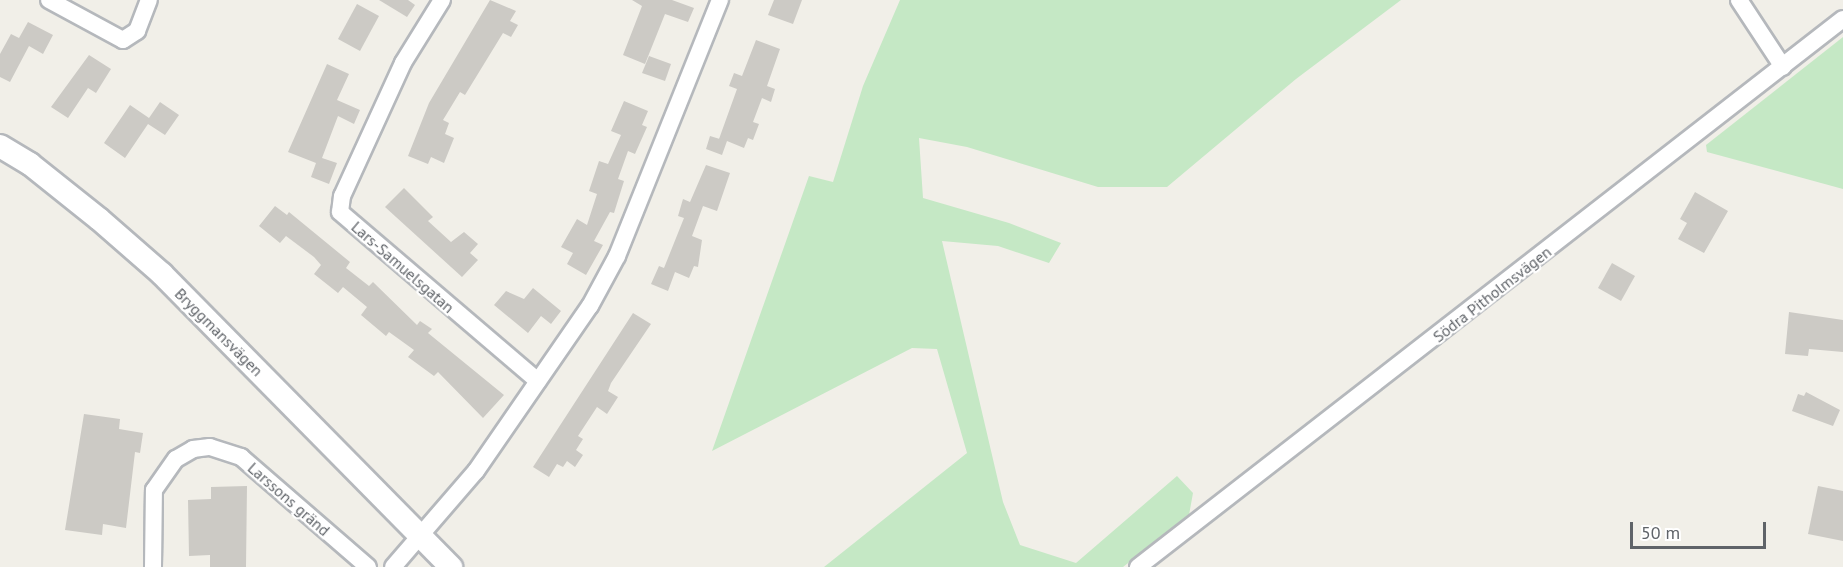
<!DOCTYPE html>
<html>
<head>
<meta charset="utf-8">
<style>
  body { margin:0 }
  #map { position:relative; width:1843px; height:567px; overflow:hidden; background:#f1efe8; font-family:"PT Sans",sans-serif }
  div>[style] { position:absolute }
  .green>* { inset:0; background:#c5e8c5 }
  .building>* { inset:0; background:#cccac5 }
  .roads { filter:drop-shadow(2px 0 #b5b8bc) drop-shadow(-2px 0 #b5b8bc) drop-shadow(0 2px #b5b8bc) drop-shadow(0 -2px #b5b8bc) }
  .street>* { height:16px; margin:-8px; padding:0 8px; transform-origin:8px; border-radius:8px; background:#fff }
  .secondary>* { height:22px; margin:-11px; padding:0 11px; transform-origin:11px; border-radius:11px; background:#fff }
  span { translate:-50% -50%; white-space:nowrap; text-align:center; line-height:1.15; -webkit-text-stroke:4.5px #fff; paint-order:stroke }
  .street-label { font-size:16px; color:#5f6368 }
  .scale { position:absolute; left:1630px; top:522px; width:136px; height:27px; box-sizing:border-box; border:3px solid #5f6368; border-top:0; padding-left:8px; font-size:18px; line-height:21px; white-space:nowrap; color:#5f6368; -webkit-text-stroke:4px #fff; paint-order:stroke }
</style>
</head>
<body>
<div id="map">
  <div class="green">
    <i style="clip-path:polygon(900px 0,1401px 0,1296px 79px,1167px 187px,1098px 187px,967px 147px,919px 138px,923px 198px,1009px 223px,1061px 243px,1049px 263px,998px 246px,942px 241px,1003px 502px,1020px 545px,1076px 563px,1177px 476px,1193px 493px,1189px 515px,1123px 567px,824px 567px,967px 453px,937px 349px,912px 348px,712px 451px,809px 176px,833px 182px,863px 86px)"></i>
    <i style="clip-path:polygon(1843px 37px,1843px 189px,1707px 152px,1706px 145px)"></i>
  </div>
  <div class="building">
    <i style="clip-path:polygon(379px 0,408px 0,415px 5px,407px 17px)"></i>
    <i style="clip-path:polygon(490px 0,516px 11px,510px 21px,518px 25px,511px 37px,503px 33px,465px 95px,460px 92px,443px 120px,449px 123px,445px 134px,454px 138px,444px 163px,431px 157px,428px 164px,408px 156px,429px 103px)"></i>
    <i style="clip-path:polygon(632px 0,672px 0,694px 8px,688px 22px,665px 14px,645px 64px,623px 55px,642px 6px)"></i>
    <i style="clip-path:polygon(774px 0,802px 0,793px 24px,768px 15px)"></i>
    <i style="clip-path:polygon(357px 4px,379px 16px,360px 51px,338px 39px)"></i>
    <i style="clip-path:polygon(28px 22px,53px 35px,43px 54px,29px 46px,10px 82px,0 77px,0 54px,11px 34px,19px 38px)"></i>
    <i style="clip-path:polygon(756px 40px,780px 49px,767px 86px,775px 89px,771px 102px,762px 98px,753px 122px,759px 124px,753px 140px,748px 138px,744px 148px,727px 141px,722px 155px,706px 149px,710px 136px,723px 140px,719px 139px,737px 89px,729px 86px,734px 73px,742px 76px)"></i>
    <i style="clip-path:polygon(89px 55px,111px 69px,96px 93px,88px 88px,68px 118px,51px 107px)"></i>
    <i style="clip-path:polygon(649px 56px,671px 64px,665px 81px,642px 73px)"></i>
    <i style="clip-path:polygon(327px 64px,349px 74px,337px 100px,360px 110px,354px 124px,338px 116px,322px 158px,337px 163px,329px 184px,311px 177px,316px 163px,288px 152px)"></i>
    <i style="clip-path:polygon(624px 101px,648px 111px,642px 125px,647px 127px,635px 154px,628px 151px,618px 179px,624px 181px,614px 213px,610px 212px,594px 241px,603px 245px,586px 275px,567px 264px,573px 253px,561px 247px,577px 219px,587px 225px,597px 194px,589px 191px,599px 161px,608px 164px,621px 135px,611px 131px)"></i>
    <i style="clip-path:polygon(160px 102px,179px 115px,165px 135px,148px 124px,125px 158px,104px 143px,130px 105px,149px 118px)"></i>
    <i style="clip-path:polygon(706px 165px,730px 173px,717px 211px,703px 206px,692px 236px,702px 240px,698px 267px,694px 266px,689px 278px,675px 272px,668px 291px,651px 284px,659px 266px,664px 268px,684px 218px,678px 216px,683px 199px,690px 202px)"></i>
    <i style="clip-path:polygon(404px 188px,433px 217px,428px 221px,451px 242px,464px 232px,478px 244px,470px 253px,478px 260px,462px 277px,385px 207px)"></i>
    <i style="clip-path:polygon(1695px 192px,1728px 211px,1704px 253px,1678px 239px,1687px 223px,1680px 219px)"></i>
    <i style="clip-path:polygon(275px 206px,287px 215px,289px 212px,350px 262px,346px 268px,369px 286px,373px 282px,417px 325px,420px 321px,432px 329px,428px 333px,504px 395px,483px 418px,438px 372px,434px 376px,408px 357px,414px 350px,389px 332px,386px 336px,361px 315px,367px 307px,343px 287px,338px 293px,314px 274px,321px 265px,314px 257px,286px 236px,280px 243px,259px 226px)"></i>
    <i style="clip-path:polygon(1612px 263px,1635px 276px,1621px 301px,1598px 288px)"></i>
    <i style="clip-path:polygon(533px 288px,561px 311px,551px 324px,541px 316px,528px 333px,494px 305px,506px 291px,524px 299px)"></i>
    <i style="clip-path:polygon(1789px 312px,1843px 320px,1843px 352px,1809px 349px,1808px 356px,1785px 354px)"></i>
    <i style="clip-path:polygon(633px 313px,651px 324px,611px 383px,608px 391px,618px 397px,607px 414px,597px 407px,578px 436px,583px 439px,576px 450px,583px 455px,575px 467px,567px 461px,563px 467px,557px 464px,549px 477px,533px 467px)"></i>
    <i style="clip-path:polygon(1806px 392px,1840px 410px,1833px 426px,1792px 411px,1798px 394px,1804px 396px)"></i>
    <i style="clip-path:polygon(84px 414px,120px 419px,119px 429px,143px 433px,140px 453px,135px 452px,126px 528px,103px 524px,102px 535px,65px 530px)"></i>
    <i style="clip-path:polygon(247px 486px,246px 567px,210px 567px,210px 555px,189px 556px,188px 500px,211px 499px,211px 487px)"></i>
    <i style="clip-path:polygon(1818px 486px,1843px 491px,1843px 541px,1808px 534px)"></i>
  </div>
  <div class="roads">
    <div class="street">
      <i style="left:49px;top:0;width:84px;rotate:28.4deg"></i>
      <i style="left:123px;top:40px;width:17px;rotate:-33deg"></i>
      <i style="left:137px;top:31px;width:33px;rotate:-69deg"></i>
      <i style="left:442px;top:0;width:74px;rotate:121.8deg"></i>
      <i style="left:403px;top:63px;width:146px;rotate:114.6deg"></i>
      <i style="left:342px;top:196px;width:16px;rotate:97deg"></i>
      <i style="left:340px;top:212px;width:260px;rotate:40.5deg"></i>
      <i style="left:1739px;top:0;width:80px;rotate:56.7deg"></i>
      <i style="left:153px;top:567px;width:77px;rotate:-89.3deg"></i>
      <i style="left:154px;top:490px;width:38px;rotate:-55deg"></i>
      <i style="left:176px;top:459px;width:20px;rotate:-30deg"></i>
      <i style="left:193px;top:449px;width:17px;rotate:-7deg"></i>
      <i style="left:210px;top:447px;width:33px;rotate:18deg"></i>
      <i style="left:241px;top:457px;width:168px;rotate:40.9deg"></i>
      <i style="left:393px;top:567px;width:127px;rotate:-49.2deg"></i>
      <i style="left:476px;top:471px;width:201px;rotate:-55.4deg"></i>
      <i style="left:590px;top:306px;width:57px;rotate:-61.6deg"></i>
      <i style="left:617px;top:256px;width:276px;rotate:-68.1deg"></i>
      <i style="left:1138px;top:567px;width:893px;rotate:-37.86deg"></i>
    </div>
    <div class="secondary">
      <i style="left:0;top:146px;width:35px;rotate:31deg"></i>
      <i style="left:30px;top:164px;width:88px;rotate:38.6deg"></i>
      <i style="left:99px;top:219px;width:84px;rotate:41.1deg"></i>
      <i style="left:162px;top:274px;width:412px;rotate:45.4deg"></i>
    </div>
  </div>
  <div class="street-label">
    <span style="left:403px;top:267px;rotate:41deg">Lars-Samuelsgatan</span>
    <span style="left:1492px;top:294px;rotate:-38deg">Södra Pitholmsvägen</span>
    <span style="left:219px;top:332px;rotate:45deg">Bryggmansvägen</span>
    <span style="left:289px;top:499px;rotate:41deg">Larssons gränd</span>
  </div>
  <div class="scale">50 m</div>
</div>
</body>
</html>
